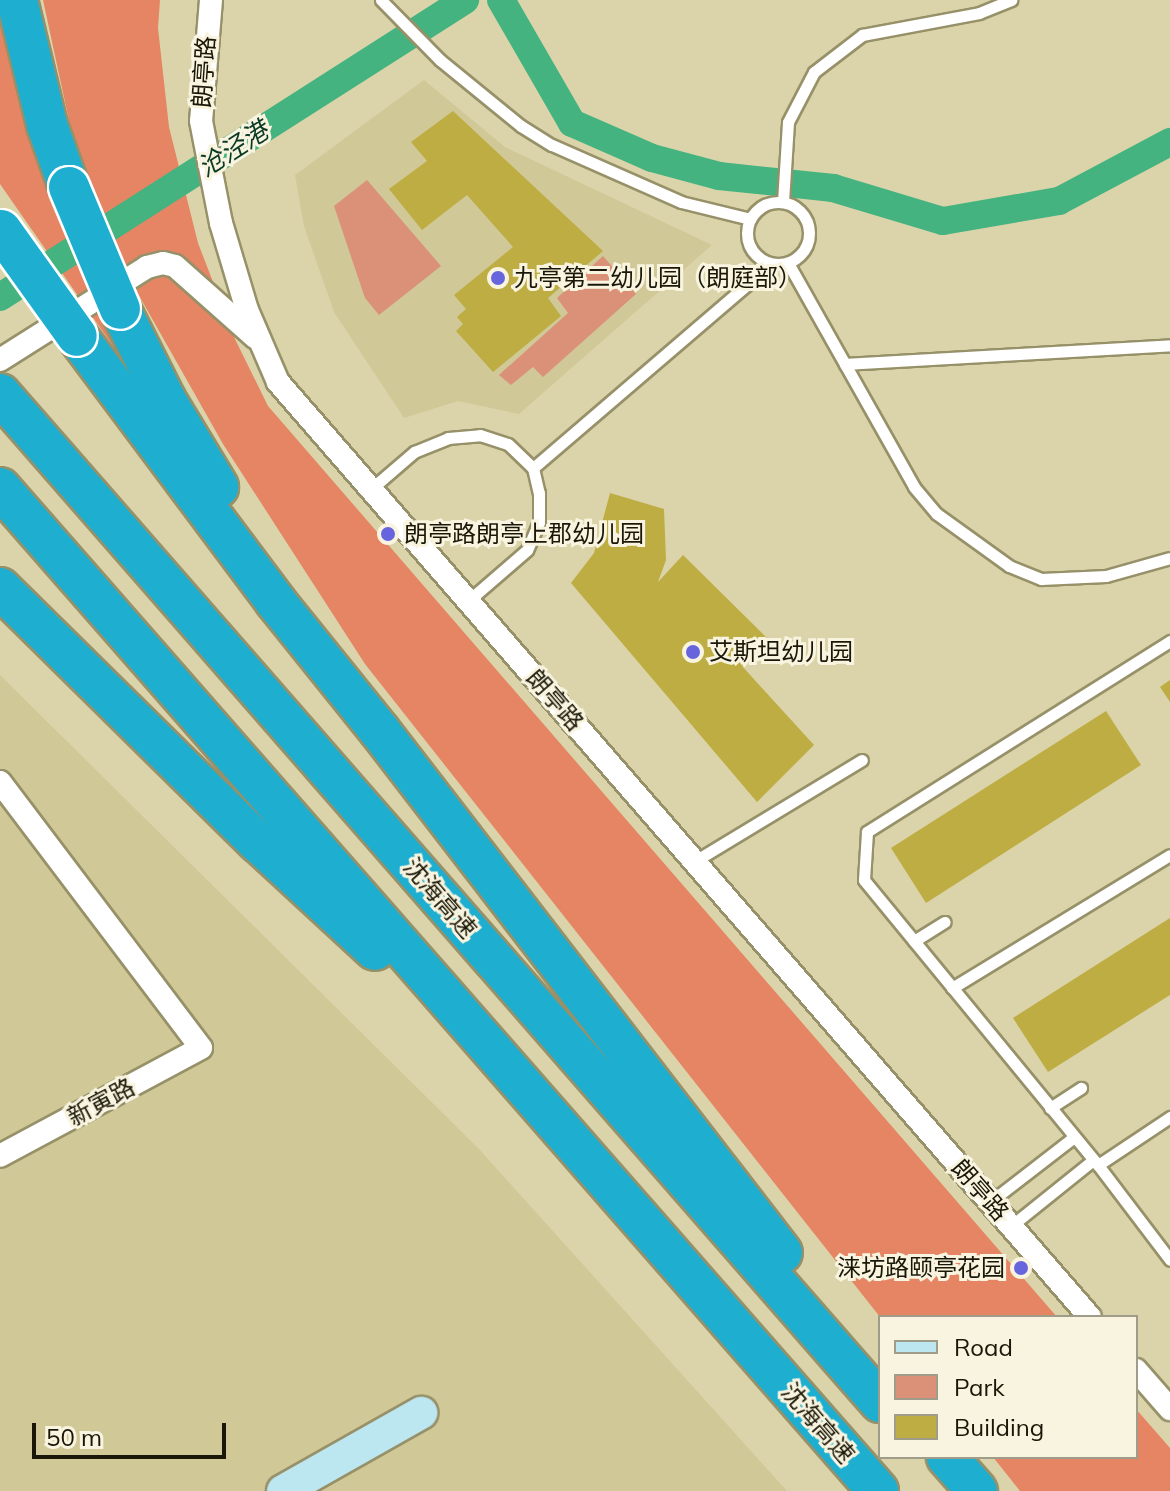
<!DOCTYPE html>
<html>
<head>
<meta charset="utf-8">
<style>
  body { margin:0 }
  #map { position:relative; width:1170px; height:1491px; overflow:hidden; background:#dbd4aa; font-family:Mulish,"Noto Sans SC",sans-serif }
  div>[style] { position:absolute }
  .built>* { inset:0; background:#d0c897 }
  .green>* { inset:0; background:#da9178 }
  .forest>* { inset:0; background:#e58564 }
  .canal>* { height:28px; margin:-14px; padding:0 14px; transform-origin:14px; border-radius:14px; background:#45b37f }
  .building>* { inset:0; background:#bead42 }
  .roads { filter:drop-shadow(2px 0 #979169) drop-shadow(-2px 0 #979169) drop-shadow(0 2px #979169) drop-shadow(0 -2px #979169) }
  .lane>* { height:11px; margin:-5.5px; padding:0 5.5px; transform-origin:5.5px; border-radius:5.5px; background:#fff }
  .lane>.ring { margin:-5.5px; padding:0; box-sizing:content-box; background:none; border:11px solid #fff; border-radius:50% }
  .street>* { height:22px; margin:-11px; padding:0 11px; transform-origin:11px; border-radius:11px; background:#fff }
  .secondary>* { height:32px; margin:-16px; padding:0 16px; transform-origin:16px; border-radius:16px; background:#bce7f1 }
  .highway>* { height:40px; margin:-20px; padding:0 20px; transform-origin:20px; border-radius:20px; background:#1eaed0 }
  .bridges { filter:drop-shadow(2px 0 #fff) drop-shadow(-2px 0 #fff) drop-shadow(0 2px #fff) drop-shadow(0 -2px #fff) }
  .highway-bridge>* { height:40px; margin:-20px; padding:0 20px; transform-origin:20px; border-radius:20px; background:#1eaed0 }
  .dots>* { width:22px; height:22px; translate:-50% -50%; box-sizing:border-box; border:4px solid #f8f4df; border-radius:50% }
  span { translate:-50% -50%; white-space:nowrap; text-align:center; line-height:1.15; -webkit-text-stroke:6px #f8f4df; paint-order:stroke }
  .street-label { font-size:24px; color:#1a1708 }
  .poi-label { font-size:24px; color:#1a1708 }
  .left { translate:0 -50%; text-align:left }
  .right { translate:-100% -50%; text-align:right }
  .water-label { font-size:26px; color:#0b3b26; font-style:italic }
  .legend { position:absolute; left:878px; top:1315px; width:260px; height:144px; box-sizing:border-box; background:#f8f4df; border:2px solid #9f9c89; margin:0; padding:10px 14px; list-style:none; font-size:24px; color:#1a1708 }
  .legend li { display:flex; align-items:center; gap:16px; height:40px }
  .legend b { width:40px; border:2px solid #9f9c89 }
  .scale { position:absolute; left:32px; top:1423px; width:194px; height:36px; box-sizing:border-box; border:4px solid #1a1708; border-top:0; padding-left:10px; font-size:24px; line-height:28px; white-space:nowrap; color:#1a1708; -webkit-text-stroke:6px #f8f4df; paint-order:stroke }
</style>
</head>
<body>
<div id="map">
  <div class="built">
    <i style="clip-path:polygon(424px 80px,505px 147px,712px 245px,519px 414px,458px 401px,404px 418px,334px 312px,304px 226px,295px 175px)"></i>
    <i style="clip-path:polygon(0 675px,479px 1149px,787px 1491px,0 1491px)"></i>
  </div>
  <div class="green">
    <i style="clip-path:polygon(367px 180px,441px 266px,379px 315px,365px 298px,334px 206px)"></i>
    <i style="clip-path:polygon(603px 256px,636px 294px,543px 377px,533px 367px,511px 385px,499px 375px,568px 313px,557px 298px)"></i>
  </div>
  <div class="forest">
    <i style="clip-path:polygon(0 0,163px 418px,0 184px)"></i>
    <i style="clip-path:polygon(43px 0,160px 0,158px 28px,169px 127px,198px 243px,235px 339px,268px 406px,1057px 1317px,880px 1317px,365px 664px,223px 444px,137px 292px,99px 207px,71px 130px)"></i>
    <i style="clip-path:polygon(1136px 1409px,1170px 1448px,1170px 1491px,1020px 1491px,993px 1457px,1136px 1457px)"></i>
  </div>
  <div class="canal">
    <i style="left:501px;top:0;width:142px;rotate:60deg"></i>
    <i style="left:572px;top:123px;width:87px;rotate:23.6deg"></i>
    <i style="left:652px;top:158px;width:69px;rotate:15deg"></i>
    <i style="left:719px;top:176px;width:115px;rotate:6deg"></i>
    <i style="left:833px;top:188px;width:115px;rotate:16.7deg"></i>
    <i style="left:943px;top:221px;width:118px;rotate:-9.8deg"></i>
    <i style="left:1059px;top:201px;width:126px;rotate:-28deg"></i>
    <i style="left:0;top:297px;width:552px;rotate:-32.57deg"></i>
  </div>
  <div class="building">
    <i style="clip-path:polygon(453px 111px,603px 251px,548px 298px,561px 316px,493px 372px,456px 331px,463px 324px,457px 317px,466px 309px,454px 295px,513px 247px,467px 195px,422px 230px,389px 189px,427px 161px,411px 142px)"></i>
    <i style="clip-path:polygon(610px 493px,664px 509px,666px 560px,658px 582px,683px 555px,768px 639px,742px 666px,814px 745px,757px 802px,571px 583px,594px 553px)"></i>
    <i style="clip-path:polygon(1170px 680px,1170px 702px,1160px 687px)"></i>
    <i style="clip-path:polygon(1106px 711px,1141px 765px,926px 903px,891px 848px)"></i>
    <i style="clip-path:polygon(1170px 918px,1170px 995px,1048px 1072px,1013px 1018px)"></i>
  </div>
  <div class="roads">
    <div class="lane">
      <i style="left:381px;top:0;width:84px;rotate:45.5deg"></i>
      <i style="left:440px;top:60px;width:104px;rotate:39.2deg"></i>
      <i style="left:521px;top:126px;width:36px;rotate:32deg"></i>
      <i style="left:552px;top:145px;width:141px;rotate:23.8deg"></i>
      <i style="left:681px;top:202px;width:71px;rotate:13.8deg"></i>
      <i class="ring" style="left:747px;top:202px;width:51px;height:51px"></i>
      <i style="left:783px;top:202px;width:80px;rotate:-86.4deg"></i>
      <i style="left:788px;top:122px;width:56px;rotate:-62.5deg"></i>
      <i style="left:814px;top:72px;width:61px;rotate:-37.6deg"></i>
      <i style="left:862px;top:35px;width:119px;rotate:-10.6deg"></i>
      <i style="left:979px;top:13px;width:35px;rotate:-22deg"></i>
      <i style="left:788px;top:263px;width:257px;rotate:60.6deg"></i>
      <i style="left:914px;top:487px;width:35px;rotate:50deg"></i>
      <i style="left:937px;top:514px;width:89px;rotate:35.8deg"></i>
      <i style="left:1009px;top:566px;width:35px;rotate:22deg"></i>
      <i style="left:1041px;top:579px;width:65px;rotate:-2.6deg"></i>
      <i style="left:1106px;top:576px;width:66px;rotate:-15.7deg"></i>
      <i style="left:845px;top:364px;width:326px;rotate:-3.3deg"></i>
      <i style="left:533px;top:468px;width:313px;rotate:-40.6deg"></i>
      <i style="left:371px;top:489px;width:57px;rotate:-40.7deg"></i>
      <i style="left:414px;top:452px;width:37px;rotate:-22deg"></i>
      <i style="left:448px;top:438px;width:32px;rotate:-5deg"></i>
      <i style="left:480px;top:435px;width:29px;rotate:18deg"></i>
      <i style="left:508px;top:444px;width:35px;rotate:44deg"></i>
      <i style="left:533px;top:468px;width:26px;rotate:77deg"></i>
      <i style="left:539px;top:493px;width:29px;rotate:90deg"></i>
      <i style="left:539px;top:522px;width:30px;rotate:113deg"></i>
      <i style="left:527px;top:550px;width:78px;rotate:139.2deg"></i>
      <i style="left:1170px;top:641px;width:358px;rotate:147.8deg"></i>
      <i style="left:867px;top:832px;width:48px;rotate:93.6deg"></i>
      <i style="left:864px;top:880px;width:369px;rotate:50.6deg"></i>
      <i style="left:1098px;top:1165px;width:119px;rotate:52.8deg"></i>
      <i style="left:695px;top:861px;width:195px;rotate:-31.2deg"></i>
      <i style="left:914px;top:941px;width:36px;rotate:-32deg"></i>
      <i style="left:952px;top:988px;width:255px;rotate:-31.4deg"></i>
      <i style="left:1050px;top:1108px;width:37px;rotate:-33deg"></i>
      <i style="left:1098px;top:1165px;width:87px;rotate:-33.7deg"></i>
      <i style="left:990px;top:1202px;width:106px;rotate:-37.7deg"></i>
      <i style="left:1011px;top:1226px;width:105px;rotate:-38.8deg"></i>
    </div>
    <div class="street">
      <i style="left:211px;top:0;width:121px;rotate:94.7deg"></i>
      <i style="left:201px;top:121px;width:104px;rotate:78.9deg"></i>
      <i style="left:221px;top:223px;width:91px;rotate:73.4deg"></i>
      <i style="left:247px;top:310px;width:78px;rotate:66.7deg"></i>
      <i style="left:278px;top:382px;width:1238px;rotate:49.03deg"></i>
      <i style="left:0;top:360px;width:174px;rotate:-32.3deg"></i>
      <i style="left:147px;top:267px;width:16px;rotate:-14deg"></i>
      <i style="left:163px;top:263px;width:12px;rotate:14deg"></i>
      <i style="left:175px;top:266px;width:108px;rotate:41.6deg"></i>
      <i style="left:0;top:782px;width:333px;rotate:52.9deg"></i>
      <i style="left:201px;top:1048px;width:228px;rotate:151.8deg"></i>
      <i style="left:1136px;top:1370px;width:52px;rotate:48.9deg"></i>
    </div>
    <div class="secondary">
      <i style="left:283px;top:1491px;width:159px;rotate:-29.5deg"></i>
    </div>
    <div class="highway">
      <i style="left:17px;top:0;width:129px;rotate:76.5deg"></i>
      <i style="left:47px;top:125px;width:66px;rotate:70.5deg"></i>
      <i style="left:120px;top:309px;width:101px;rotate:63.4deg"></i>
      <i style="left:165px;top:399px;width:103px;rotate:58.9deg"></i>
      <i style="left:77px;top:336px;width:332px;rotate:53.2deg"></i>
      <i style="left:276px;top:602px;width:164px;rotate:51.2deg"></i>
      <i style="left:379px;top:730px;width:660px;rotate:52.38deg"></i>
      <i style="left:0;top:394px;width:1338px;rotate:48.88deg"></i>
      <i style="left:0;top:488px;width:1333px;rotate:48.8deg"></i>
      <i style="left:0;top:588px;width:362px;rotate:44.6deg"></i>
      <i style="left:258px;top:842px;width:159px;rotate:42.7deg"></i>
      <i style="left:947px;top:1457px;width:45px;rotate:48.6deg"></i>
    </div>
  </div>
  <div class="bridges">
    <div class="highway-bridge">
      <i style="left:69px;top:187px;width:132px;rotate:67.3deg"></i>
      <i style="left:1px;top:230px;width:130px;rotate:54.4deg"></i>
    </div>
  </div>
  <div class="dots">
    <i style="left:498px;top:278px;background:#6665de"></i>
    <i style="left:388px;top:534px;background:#6665de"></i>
    <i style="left:693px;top:652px;background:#6665de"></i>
    <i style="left:1021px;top:1268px;background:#6665de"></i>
  </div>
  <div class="street-label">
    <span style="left:204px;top:72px;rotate:-86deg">朗亭路</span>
    <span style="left:555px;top:700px;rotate:49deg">朗亭路</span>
    <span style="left:440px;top:898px;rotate:49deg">沈海高速</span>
    <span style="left:101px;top:1102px;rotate:-28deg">新寅路</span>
    <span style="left:980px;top:1190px;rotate:49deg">朗亭路</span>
    <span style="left:818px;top:1423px;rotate:49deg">沈海高速</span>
  </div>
  <div class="poi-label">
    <span class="left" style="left:514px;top:278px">九亭第二幼儿园（朗庭部）</span>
    <span class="left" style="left:404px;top:534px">朗亭路朗亭上郡幼儿园</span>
    <span class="left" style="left:709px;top:652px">艾斯坦幼儿园</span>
    <span class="right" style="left:1005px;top:1268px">涞坊路颐亭花园</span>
  </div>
  <div class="water-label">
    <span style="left:233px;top:149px;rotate:-33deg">沧泾港</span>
  </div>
  <ul class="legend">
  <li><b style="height:10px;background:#bce7f1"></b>Road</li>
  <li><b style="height:22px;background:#da9178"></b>Park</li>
  <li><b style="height:22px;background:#bead42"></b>Building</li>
  </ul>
  <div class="scale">50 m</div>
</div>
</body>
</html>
